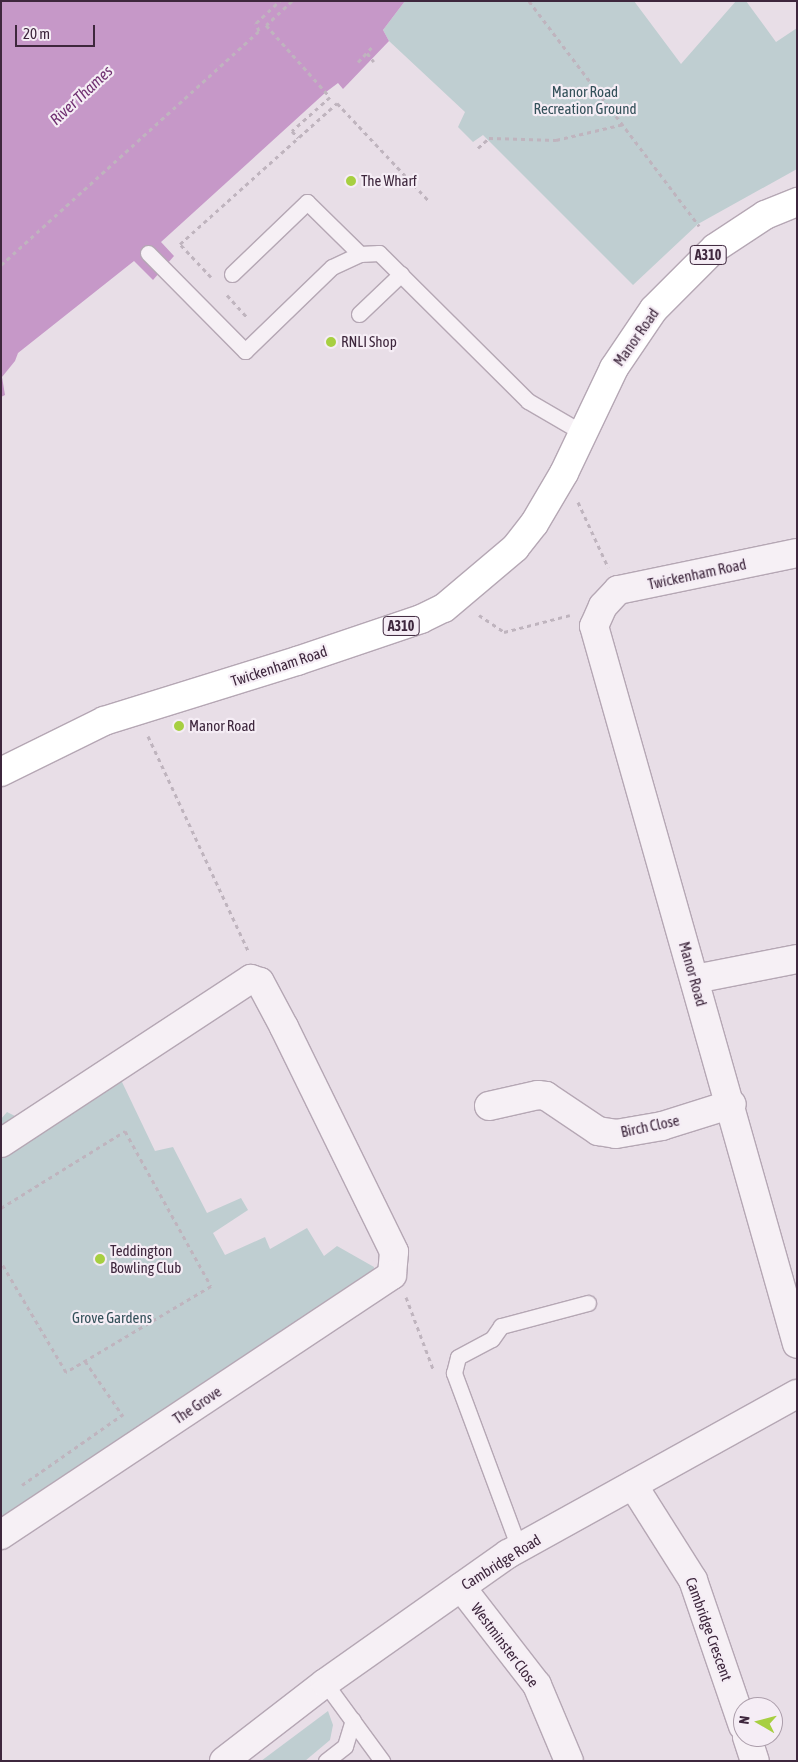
<!DOCTYPE html>
<html>
<head>
<meta charset="utf-8">
<style>
  body { margin:0 }
  #map { position:relative; width:798px; height:1762px; overflow:hidden; background:#e8dee7; font-family:"Asap Condensed",sans-serif }
  div>[style] { position:absolute }
  .green>* { inset:0; background:#bfced1 }
  .water>* { inset:0; background:#c698c8 }
  .path>* { height:3px; margin-top:-1.5px; transform-origin:0; background:repeating-linear-gradient(90deg,#bfb4be 0 4px,transparent 0 8px) }
  .roads { filter:drop-shadow(1px 0 #b5a7b4) drop-shadow(-1px 0 #b5a7b4) drop-shadow(0 1px #b5a7b4) drop-shadow(0 -1px #b5a7b4) }
  .service>* { height:15px; margin:-7.5px; padding:0 7.5px; transform-origin:7.5px; border-radius:7.5px; background:#f6f0f5 }
  .minor>* { height:28px; margin:-14px; padding:0 14px; transform-origin:14px; border-radius:14px; background:#f6f0f5 }
  .primary>* { height:28px; margin:-14px; padding:0 14px; transform-origin:14px; border-radius:14px; background:#fff }
  .dots>* { width:14px; height:14px; translate:-50% -50%; box-sizing:border-box; border:2px solid #f5edf5; border-radius:50% }
  span { translate:-50% -50%; white-space:nowrap; text-align:center; line-height:1.15; -webkit-text-stroke:4.5px #f5edf5; paint-order:stroke }
  .shield-label span { padding:1px 4px; background:#f5edf5; border:1px solid; border-radius:4px; -webkit-text-stroke-width:0 }
  .shield-label { font-size:14px; color:#3e273d; font-weight:700 }
  .park-label { font-size:15px; color:#34515a }
  .poi-label { font-size:15px; color:#3e273d }
  .left { translate:0 -50%; text-align:left }
  .street-label { font-size:15px; color:#3e273d }
  .water-label { font-size:16px; color:#713172; font-style:italic }
  .frame { position:absolute; inset:0; border:2px solid #3e273d; pointer-events:none }
  .north { position:absolute; left:733px; top:1697px; width:50px; height:50px; box-sizing:border-box; background:#f5edf5; border:1px solid #ac9eab; border-radius:50%; rotate:278deg; font-size:14px; font-weight:700; line-height:20px; text-align:center; color:#3e273d }
  .north::after { content:''; display:block; margin:auto; width:18px; height:22px; background:#a7cf41; clip-path:polygon(50% 0,100% 100%,50% 72%,0 100%) }
  .scale { position:absolute; left:15px; top:25px; width:80px; height:22px; box-sizing:border-box; border:2px solid #3e273d; border-top:0; padding-left:6px; font-size:15px; line-height:18px; white-space:nowrap; color:#3e273d; -webkit-text-stroke:4px #f5edf5; paint-order:stroke }
</style>
</head>
<body>
<div id="map">
  <div class="green">
    <i style="clip-path:polygon(405px 1px,634px 1px,681px 64px,736px 1px,746px 1px,776px 42px,797px 28px,797px 169px,698px 224px,633px 285px,483px 135px,473px 142px,458px 127px,465px 112px,389px 41px,383px 30px)"></i>
    <i style="clip-path:polygon(101px 1082px,122px 1082px,155px 1151px,173px 1147px,207px 1213px,241px 1198px,248px 1210px,213px 1233px,225px 1255px,265px 1237px,270px 1249px,307px 1228px,324px 1256px,337px 1246px,374px 1267px,370px 1301px,1px 1527px,1px 1119px,7px 1112px,21px 1119px)"></i>
    <i style="clip-path:polygon(328px 1711px,333px 1725px,330px 1740px,305px 1761px,261px 1761px)"></i>
  </div>
  <div class="water">
    <i style="clip-path:polygon(1px 1px,405px 1px,383px 30px,389px 41px,343px 89px,338px 83px,326px 92px,161px 242px,174px 256px,153px 280px,134px 261px,18px 353px,15px 361px,2px 377px,5px 395px,1px 397px)"></i>
  </div>
  <div class="path">
    <i style="left:292px;top:1px;width:35px;rotate:137deg"></i>
    <i style="left:266px;top:25px;width:96px;rotate:48.4deg"></i>
    <i style="left:330px;top:97px;width:51px;rotate:138.2deg"></i>
    <i style="left:292px;top:131px;width:9px;rotate:49deg"></i>
    <i style="left:529px;top:1px;width:282px;rotate:52.9deg"></i>
    <i style="left:367px;top:53px;width:11px;rotate:52deg"></i>
    <i style="left:358px;top:62px;width:23px;rotate:-47deg"></i>
    <i style="left:478px;top:148px;width:15px;rotate:-42deg"></i>
    <i style="left:489px;top:138px;width:67px;rotate:1.7deg"></i>
    <i style="left:556px;top:140px;width:70px;rotate:-13.2deg"></i>
    <i style="left:1px;top:265px;width:348px;rotate:-42.2deg"></i>
    <i style="left:259px;top:31px;width:9px;rotate:-111deg"></i>
    <i style="left:256px;top:23px;width:33px;rotate:-43deg"></i>
    <i style="left:211px;top:277px;width:45px;rotate:-133.2deg"></i>
    <i style="left:180px;top:244px;width:211px;rotate:-41.9deg"></i>
    <i style="left:337px;top:103px;width:134px;rotate:46.8deg"></i>
    <i style="left:227px;top:295px;width:31px;rotate:48deg"></i>
    <i style="left:578px;top:502px;width:72px;rotate:65.2deg"></i>
    <i style="left:479px;top:615px;width:30px;rotate:34deg"></i>
    <i style="left:504px;top:632px;width:68px;rotate:-14.4deg"></i>
    <i style="left:148px;top:736px;width:239px;rotate:65deg"></i>
    <i style="left:1px;top:1208px;width:146px;rotate:-31.8deg"></i>
    <i style="left:125px;top:1131px;width:177px;rotate:61deg"></i>
    <i style="left:211px;top:1286px;width:169px;rotate:149.3deg"></i>
    <i style="left:66px;top:1372px;width:128px;rotate:-120.6deg"></i>
    <i style="left:406px;top:1297px;width:77px;rotate:69.4deg"></i>
    <i style="left:85px;top:1361px;width:67px;rotate:55.4deg"></i>
    <i style="left:22px;top:1485px;width:122px;rotate:-35deg"></i>
  </div>
  <div class="roads">
    <div class="service">
      <i style="left:148px;top:253px;width:138px;rotate:45.3deg"></i>
      <i style="left:245px;top:351px;width:121px;rotate:-44deg"></i>
      <i style="left:332px;top:267px;width:31px;rotate:-25deg"></i>
      <i style="left:232px;top:274px;width:104px;rotate:-43.8deg"></i>
      <i style="left:307px;top:202px;width:74px;rotate:44.5deg"></i>
      <i style="left:360px;top:254px;width:19px;rotate:-3deg"></i>
      <i style="left:379px;top:253px;width:210px;rotate:44.8deg"></i>
      <i style="left:528px;top:401px;width:64px;rotate:30.2deg"></i>
      <i style="left:359px;top:314px;width:58px;rotate:-43.6deg"></i>
      <i style="left:519px;top:1548px;width:187px;rotate:-110.4deg"></i>
      <i style="left:454px;top:1373px;width:16px;rotate:-76deg"></i>
      <i style="left:458px;top:1357px;width:38px;rotate:-28deg"></i>
      <i style="left:492px;top:1339px;width:16px;rotate:-55deg"></i>
      <i style="left:501px;top:1326px;width:90px;rotate:-14.8deg"></i>
      <i style="left:325px;top:1683px;width:97px;rotate:53.8deg"></i>
      <i style="left:326px;top:1761px;width:24px;rotate:-38deg"></i>
      <i style="left:345px;top:1746px;width:27px;rotate:-73deg"></i>
    </div>
    <div class="minor">
      <i style="left:797px;top:553px;width:183px;rotate:168.3deg"></i>
      <i style="left:618px;top:590px;width:22px;rotate:133deg"></i>
      <i style="left:603px;top:606px;width:22px;rotate:114deg"></i>
      <i style="left:594px;top:626px;width:746px;rotate:74.21deg"></i>
      <i style="left:695px;top:979px;width:104px;rotate:-11.1deg"></i>
      <i style="left:489px;top:1106px;width:50px;rotate:-12.7deg"></i>
      <i style="left:538px;top:1095px;width:8px;rotate:7deg"></i>
      <i style="left:546px;top:1096px;width:63px;rotate:33.9deg"></i>
      <i style="left:598px;top:1131px;width:18px;rotate:9deg"></i>
      <i style="left:616px;top:1134px;width:47px;rotate:-9.9deg"></i>
      <i style="left:662px;top:1126px;width:73px;rotate:-17.4deg"></i>
      <i style="left:1px;top:1143px;width:299px;rotate:-33.3deg"></i>
      <i style="left:251px;top:979px;width:9px;rotate:18deg"></i>
      <i style="left:260px;top:982px;width:51px;rotate:61.9deg"></i>
      <i style="left:284px;top:1027px;width:250px;rotate:63.9deg"></i>
      <i style="left:394px;top:1252px;width:23px;rotate:95deg"></i>
      <i style="left:392px;top:1275px;width:470px;rotate:146.4deg"></i>
      <i style="left:633px;top:1485px;width:112px;rotate:57.7deg"></i>
      <i style="left:693px;top:1580px;width:154px;rotate:71.1deg"></i>
      <i style="left:461px;top:1587px;width:124px;rotate:52.2deg"></i>
      <i style="left:537px;top:1685px;width:82px;rotate:67.2deg"></i>
      <i style="left:747px;top:1737px;width:25px;rotate:72deg"></i>
      <i style="left:224px;top:1761px;width:128px;rotate:-37.7deg"></i>
      <i style="left:325px;top:1683px;width:224px;rotate:-35.2deg"></i>
      <i style="left:508px;top:1554px;width:330px;rotate:-29deg"></i>
    </div>
    <div class="primary">
      <i style="left:1px;top:772px;width:115px;rotate:-26.3deg"></i>
      <i style="left:104px;top:721px;width:202px;rotate:-17.3deg"></i>
      <i style="left:297px;top:661px;width:131px;rotate:-18.7deg"></i>
      <i style="left:421px;top:619px;width:25px;rotate:-26deg"></i>
      <i style="left:444px;top:608px;width:93px;rotate:-40.2deg"></i>
      <i style="left:515px;top:548px;width:31px;rotate:-52deg"></i>
      <i style="left:534px;top:524px;width:59px;rotate:-59.5deg"></i>
      <i style="left:564px;top:473px;width:116px;rotate:-64.5deg"></i>
      <i style="left:614px;top:368px;width:71px;rotate:-55.9deg"></i>
      <i style="left:654px;top:309px;width:86px;rotate:-45deg"></i>
      <i style="left:715px;top:248px;width:60px;rotate:-33.4deg"></i>
      <i style="left:765px;top:215px;width:35px;rotate:-22deg"></i>
    </div>
  </div>
  <div class="dots">
    <i style="left:351px;top:181px;background:#a7cf41"></i>
    <i style="left:331px;top:342px;background:#a7cf41"></i>
    <i style="left:179px;top:726px;background:#a7cf41"></i>
    <i style="left:100px;top:1259px;background:#a7cf41"></i>
  </div>
  <div class="shield-label">
    <span style="left:708px;top:255px">A310</span>
    <span style="left:401px;top:626px">A310</span>
  </div>
  <div class="park-label">
    <span style="left:585px;top:100px">Manor Road<br>Recreation Ground</span>
    <span style="left:112px;top:1318px">Grove Gardens</span>
  </div>
  <div class="poi-label">
    <span class="left" style="left:361px;top:181px">The Wharf</span>
    <span class="left" style="left:341px;top:342px">RNLI Shop</span>
    <span class="left" style="left:189px;top:726px">Manor Road</span>
    <span class="left" style="left:110px;top:1259px">Teddington<br>Bowling Club</span>
  </div>
  <div class="street-label">
    <span style="left:636px;top:337px;rotate:-55deg">Manor Road</span>
    <span style="left:697px;top:574px;rotate:-12deg">Twickenham Road</span>
    <span style="left:279px;top:666px;rotate:-18deg">Twickenham Road</span>
    <span style="left:693px;top:974px;rotate:74deg">Manor Road</span>
    <span style="left:650px;top:1126px;rotate:-12deg">Birch Close</span>
    <span style="left:197px;top:1405px;rotate:-34deg">The Grove</span>
    <span style="left:501px;top:1562px;rotate:-32deg">Cambridge Road</span>
    <span style="left:709px;top:1629px;rotate:70deg">Cambridge Crescent</span>
    <span style="left:505px;top:1645px;rotate:53deg">Westminster Close</span>
  </div>
  <div class="water-label">
    <span style="left:81px;top:95px;rotate:-43deg">River Thames</span>
  </div>
  <div class="frame"></div>
  <div class="north">N</div>
  <div class="scale">20 m</div>
</div>
</body>
</html>
